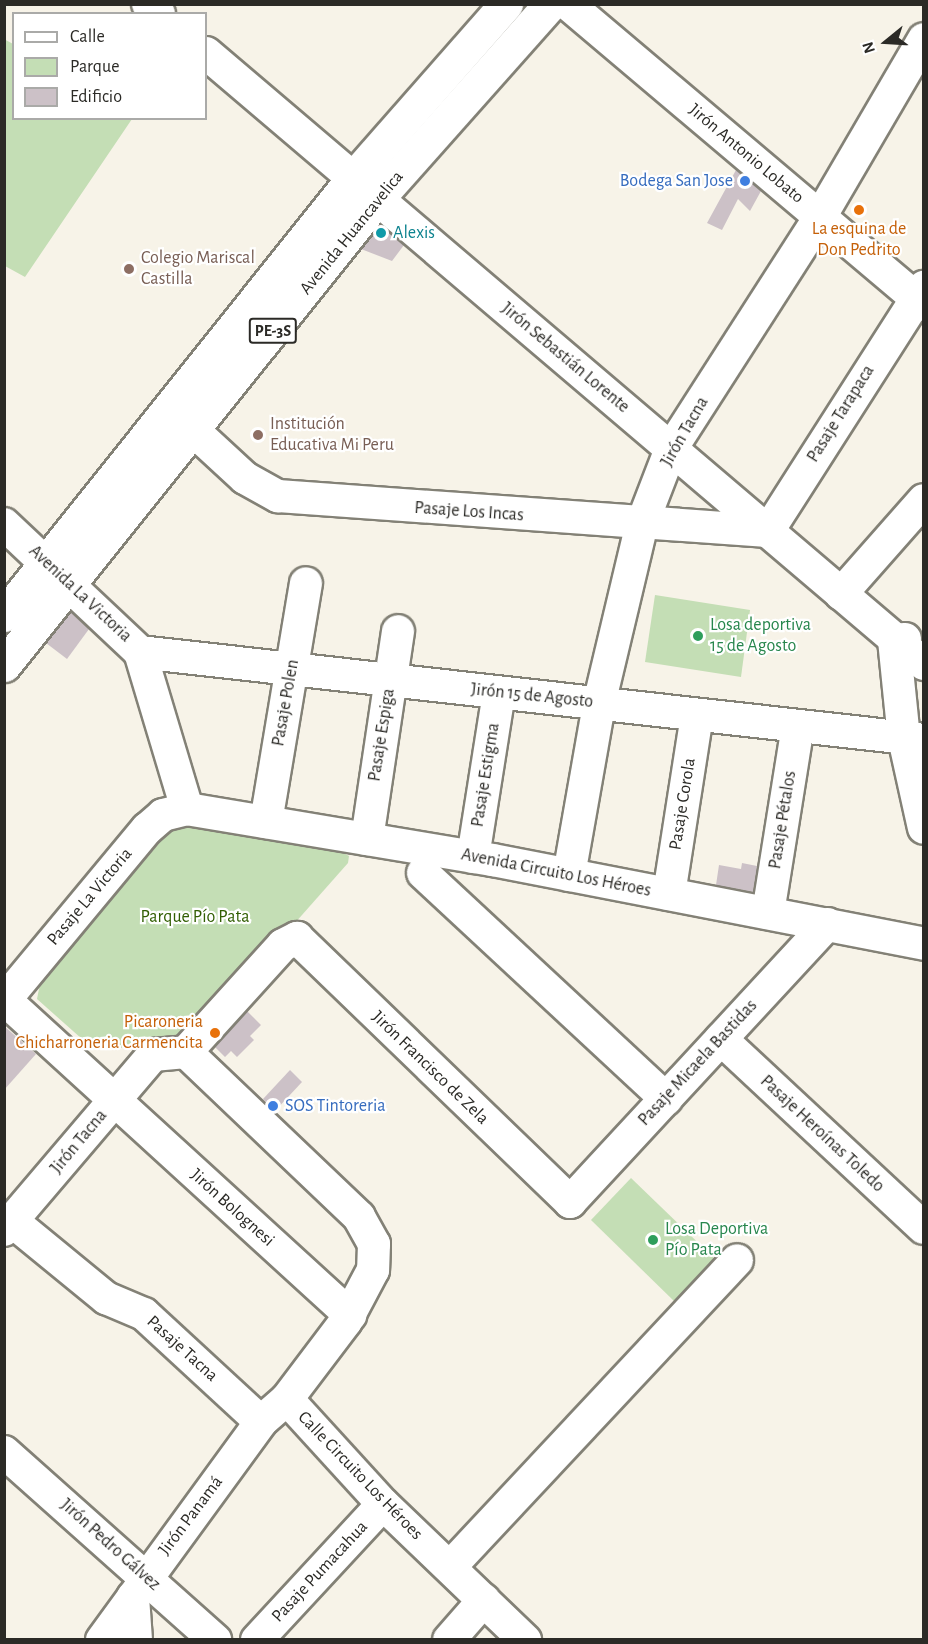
<!DOCTYPE html>
<html>
<head>
<meta charset="utf-8">
<style>
  body { margin:0 }
  #map { position:relative; width:928px; height:1644px; overflow:hidden; background:#f7f3e8; font-family:"Alegreya Sans",sans-serif }
  div>[style] { position:absolute }
  .green>* { inset:0; background:#c4deb5 }
  .building>* { inset:0; background:#ccc1c7 }
  .roads { filter:drop-shadow(2px 0 #838176) drop-shadow(-2px 0 #838176) drop-shadow(0 2px #838176) drop-shadow(0 -2px #838176) }
  .minor>* { height:32px; margin:-16px; padding:0 16px; transform-origin:16px; border-radius:16px; background:#fff }
  .highway>* { height:33px; margin:-16.5px; padding:0 16.5px; transform-origin:16.5px; border-radius:16.5px; background:#fff }
  .dots>* { width:16px; height:16px; translate:-50% -50%; box-sizing:border-box; border:3px solid #fff; border-radius:50% }
  span { translate:-50% -50%; white-space:nowrap; text-align:center; line-height:1.15; -webkit-text-stroke:4.5px #fff; paint-order:stroke }
  .shield-label span { padding:2px 4px; background:#fff; border:2px solid; border-radius:4px; -webkit-text-stroke-width:0 }
  .shield-label { font-size:16px; color:#2b2a26; font-weight:700 }
  .street-label { font-size:18px; color:#2b2a26 }
  .shop-label { font-size:18px; color:#366cbe }
  .right { translate:-100% -50%; text-align:right }
  .left { translate:0 -50%; text-align:left }
  .food-label { font-size:18px; color:#c56008 }
  .culture-label { font-size:18px; color:#0d838f }
  .education-label { font-size:18px; color:#785e54 }
  .leisure-label { font-size:18px; color:#27864d }
  .park-label { font-size:18px; color:#315e02 }
  .frame { position:absolute; inset:0; border:6px solid #2b2a26; pointer-events:none }
  .legend { position:absolute; left:12px; top:12px; width:195px; height:108px; box-sizing:border-box; background:#fff; border:2px solid #aaaaa8; margin:0; padding:8px 10px; list-style:none; font-size:18px; color:#2b2a26 }
  .legend li { display:flex; align-items:center; gap:12px; height:30px }
  .legend b { width:30px; border:2px solid #aaaaa8 }
  .north { position:absolute; left:856px; top:12px; width:60px; height:60px; -webkit-text-stroke:4px #fff; paint-order:stroke; rotate:252deg; font-size:16px; font-weight:700; line-height:24px; text-align:center; color:#2b2a26 }
  .north::after { content:''; display:block; margin:auto; width:21px; height:27px; background:#2b2a26; clip-path:polygon(50% 0,100% 100%,50% 72%,0 100%) }
</style>
</head>
<body>
<div id="map">
  <div class="green">
    <i style="clip-path:polygon(4px 39px,13px 44px,14px 118px,132px 119px,25px 277px,5px 266px)"></i>
    <i style="clip-path:polygon(655px 595px,750px 610px,741px 677px,645px 662px)"></i>
    <i style="clip-path:polygon(183px 824px,336px 849px,349px 856px,348px 863px,195px 1036px,120px 1048px,82px 1039px,37px 999px,41px 979px,165px 831px)"></i>
    <i style="clip-path:polygon(631px 1178px,716px 1260px,676px 1303px,591px 1220px)"></i>
  </div>
  <div class="building">
    <i style="clip-path:polygon(736px 170px,761px 191px,750px 211px,738px 199px,722px 230px,707px 223px)"></i>
    <i style="clip-path:polygon(380px 225px,404px 245px,392px 261px,361px 249px)"></i>
    <i style="clip-path:polygon(71px 612px,89px 629px,67px 659px,46px 643px)"></i>
    <i style="clip-path:polygon(742px 863px,757px 866px,753px 892px,716px 885px,719px 865px,741px 869px)"></i>
    <i style="clip-path:polygon(247px 1011px,261px 1025px,250px 1036px,254px 1040px,237px 1057px,231px 1051px,225px 1057px,215px 1047px)"></i>
    <i style="clip-path:polygon(4px 1026px,36px 1054px,4px 1090px)"></i>
    <i style="clip-path:polygon(290px 1070px,302px 1082px,275px 1111px,263px 1099px)"></i>
  </div>
  <div class="roads">
    <div class="minor">
      <i style="left:148px;top:4px;width:15px;rotate:42deg"></i>
      <i style="left:568px;top:4px;width:466px;rotate:40.2deg"></i>
      <i style="left:206px;top:53px;width:943px;rotate:40.4deg"></i>
      <i style="left:194px;top:431px;width:69px;rotate:42.7deg"></i>
      <i style="left:245px;top:478px;width:38px;rotate:29deg"></i>
      <i style="left:278px;top:496px;width:491px;rotate:4.1deg"></i>
      <i style="left:768px;top:531px;width:290px;rotate:-57.4deg"></i>
      <i style="left:4px;top:524px;width:187px;rotate:43.3deg"></i>
      <i style="left:140px;top:652px;width:164px;rotate:73.3deg"></i>
      <i style="left:841px;top:594px;width:125px;rotate:-48.6deg"></i>
      <i style="left:905px;top:639px;width:11px;rotate:175deg"></i>
      <i style="left:894px;top:640px;width:99px;rotate:84.2deg"></i>
      <i style="left:904px;top:738px;width:92px;rotate:77.5deg"></i>
      <i style="left:140px;top:652px;width:789px;rotate:6.4deg"></i>
      <i style="left:266px;top:822px;width:242px;rotate:-80.5deg"></i>
      <i style="left:367px;top:839px;width:210px;rotate:-81.5deg"></i>
      <i style="left:473px;top:857px;width:166px;rotate:-81deg"></i>
      <i style="left:423px;top:873px;width:332px;rotate:42.9deg"></i>
      <i style="left:569px;top:875px;width:174px;rotate:-80deg"></i>
      <i style="left:599px;top:704px;width:185px;rotate:-76.6deg"></i>
      <i style="left:642px;top:524px;width:80px;rotate:-68.9deg"></i>
      <i style="left:671px;top:449px;width:276px;rotate:-57.3deg"></i>
      <i style="left:820px;top:217px;width:206px;rotate:-59.7deg"></i>
      <i style="left:669px;top:894px;width:181px;rotate:-81.1deg"></i>
      <i style="left:768px;top:913px;width:189px;rotate:-80.9deg"></i>
      <i style="left:4px;top:999px;width:469px;rotate:42.4deg"></i>
      <i style="left:4px;top:1001px;width:224px;rotate:-50.3deg"></i>
      <i style="left:147px;top:829px;width:21px;rotate:-41deg"></i>
      <i style="left:163px;top:815px;width:25px;rotate:-14deg"></i>
      <i style="left:187px;top:809px;width:310px;rotate:9.5deg"></i>
      <i style="left:493px;top:860px;width:439px;rotate:11deg"></i>
      <i style="left:721px;top:1039px;width:277px;rotate:43deg"></i>
      <i style="left:186px;top:1052px;width:144px;rotate:-47.8deg"></i>
      <i style="left:283px;top:945px;width:16px;rotate:-27deg"></i>
      <i style="left:297px;top:938px;width:380px;rotate:44deg"></i>
      <i style="left:570px;top:1202px;width:379px;rotate:-47.2deg"></i>
      <i style="left:12px;top:1221px;width:122px;rotate:39.3deg"></i>
      <i style="left:106px;top:1298px;width:41px;rotate:22.8deg"></i>
      <i style="left:144px;top:1314px;width:159px;rotate:42.7deg"></i>
      <i style="left:4px;top:1230px;width:230px;rotate:-49.6deg"></i>
      <i style="left:153px;top:1055px;width:33px;rotate:-5deg"></i>
      <i style="left:186px;top:1052px;width:239px;rotate:43.6deg"></i>
      <i style="left:359px;top:1217px;width:31px;rotate:61deg"></i>
      <i style="left:374px;top:1244px;width:26px;rotate:92deg"></i>
      <i style="left:373px;top:1270px;width:58px;rotate:117.9deg"></i>
      <i style="left:346px;top:1321px;width:98px;rotate:127.1deg"></i>
      <i style="left:287px;top:1399px;width:35px;rotate:139deg"></i>
      <i style="left:261px;top:1422px;width:270px;rotate:126.1deg"></i>
      <i style="left:287px;top:1399px;width:142px;rotate:47.6deg"></i>
      <i style="left:383px;top:1504px;width:197px;rotate:43.8deg"></i>
      <i style="left:4px;top:1452px;width:283px;rotate:41.7deg"></i>
      <i style="left:450px;top:1567px;width:420px;rotate:-46.9deg"></i>
      <i style="left:133px;top:1597px;width:43px;rotate:86deg"></i>
      <i style="left:257px;top:1640px;width:185px;rotate:-47.2deg"></i>
      <i style="left:449px;top:1640px;width:53px;rotate:-48.8deg"></i>
    </div>
    <div class="highway">
      <i style="left:4px;top:615px;width:559px;rotate:-51.39deg"></i>
      <i style="left:353px;top:178px;width:232px;rotate:-48.7deg"></i>
      <i style="left:4px;top:665px;width:597px;rotate:-51.33deg"></i>
      <i style="left:377px;top:199px;width:261px;rotate:-48.4deg"></i>
    </div>
  </div>
  <div class="dots">
    <i style="left:745px;top:181px;background:#3f7fe0"></i>
    <i style="left:859px;top:210px;background:#e8710a"></i>
    <i style="left:381px;top:233px;background:#0f9aa8"></i>
    <i style="left:129px;top:269px;background:#8d6e63"></i>
    <i style="left:258px;top:435px;background:#8d6e63"></i>
    <i style="left:698px;top:636px;background:#2e9e5b"></i>
    <i style="left:215px;top:1033px;background:#e8710a"></i>
    <i style="left:273px;top:1106px;background:#3f7fe0"></i>
    <i style="left:653px;top:1240px;background:#2e9e5b"></i>
  </div>
  <div class="shield-label">
    <span style="left:273px;top:331px">PE-3S</span>
  </div>
  <div class="street-label">
    <span style="left:746px;top:154px;rotate:40deg">Jirón Antonio Lobato</span>
    <span style="left:352px;top:233px;rotate:-51deg">Avenida Huancavelica</span>
    <span style="left:565px;top:358px;rotate:40deg">Jirón Sebastián Lorente</span>
    <span style="left:841px;top:414px;rotate:-58deg">Pasaje Tarapaca</span>
    <span style="left:685px;top:432px;rotate:-60deg">Jirón Tacna</span>
    <span style="left:469px;top:512px;rotate:4deg">Pasaje Los Incas</span>
    <span style="left:80px;top:594px;rotate:43deg">Avenida La Victoria</span>
    <span style="left:532px;top:696px;rotate:6deg">Jirón 15 de Agosto</span>
    <span style="left:286px;top:703px;rotate:-80deg">Pasaje Polen</span>
    <span style="left:382px;top:735px;rotate:-81deg">Pasaje Espiga</span>
    <span style="left:486px;top:775px;rotate:-81deg">Pasaje Estigma</span>
    <span style="left:683px;top:804px;rotate:-81deg">Pasaje Corola</span>
    <span style="left:783px;top:820px;rotate:-81deg">Pasaje Pétalos</span>
    <span style="left:556px;top:873px;rotate:11deg">Avenida Circuito Los Héroes</span>
    <span style="left:90px;top:897px;rotate:-50deg">Pasaje La Victoria</span>
    <span style="left:698px;top:1063px;rotate:-47deg">Pasaje Micaela Bastidas</span>
    <span style="left:430px;top:1068px;rotate:44deg">Jirón Francisco de Zela</span>
    <span style="left:822px;top:1134px;rotate:43deg">Pasaje Heroínas Toledo</span>
    <span style="left:79px;top:1142px;rotate:-50deg">Jirón Tacna</span>
    <span style="left:232px;top:1208px;rotate:42deg">Jirón Bolognesi</span>
    <span style="left:182px;top:1349px;rotate:42deg">Pasaje Tacna</span>
    <span style="left:360px;top:1476px;rotate:46deg">Calle Circuito Los Héroes</span>
    <span style="left:191px;top:1516px;rotate:-53deg">Jirón Panamá</span>
    <span style="left:110px;top:1545px;rotate:42deg">Jirón Pedro Gálvez</span>
    <span style="left:320px;top:1572px;rotate:-47deg">Pasaje Pumacahua</span>
  </div>
  <div class="shop-label">
    <span class="right" style="left:733px;top:181px">Bodega San Jose</span>
    <span class="left" style="left:285px;top:1106px">SOS Tintoreria</span>
  </div>
  <div class="food-label">
    <span style="left:859px;top:240px">La esquina de<br>Don Pedrito</span>
    <span class="right" style="left:203px;top:1033px">Picaroneria<br>Chicharroneria Carmencita</span>
  </div>
  <div class="culture-label">
    <span class="left" style="left:393px;top:233px">Alexis</span>
  </div>
  <div class="education-label">
    <span class="left" style="left:141px;top:269px">Colegio Mariscal<br>Castilla</span>
    <span class="left" style="left:270px;top:435px">Institución<br>Educativa Mi Peru</span>
  </div>
  <div class="leisure-label">
    <span class="left" style="left:710px;top:636px">Losa deportiva<br>15 de Agosto</span>
    <span class="left" style="left:665px;top:1240px">Losa Deportiva<br>Pío Pata</span>
  </div>
  <div class="park-label">
    <span style="left:195px;top:917px">Parque Pío Pata</span>
  </div>
  <div class="frame"></div>
  <ul class="legend">
  <li><b style="height:8px;background:#fff"></b>Calle</li>
  <li><b style="height:16px;background:#c4deb5"></b>Parque</li>
  <li><b style="height:16px;background:#ccc1c7"></b>Edificio</li>
  </ul>
  <div class="north">N</div>
</div>
</body>
</html>
